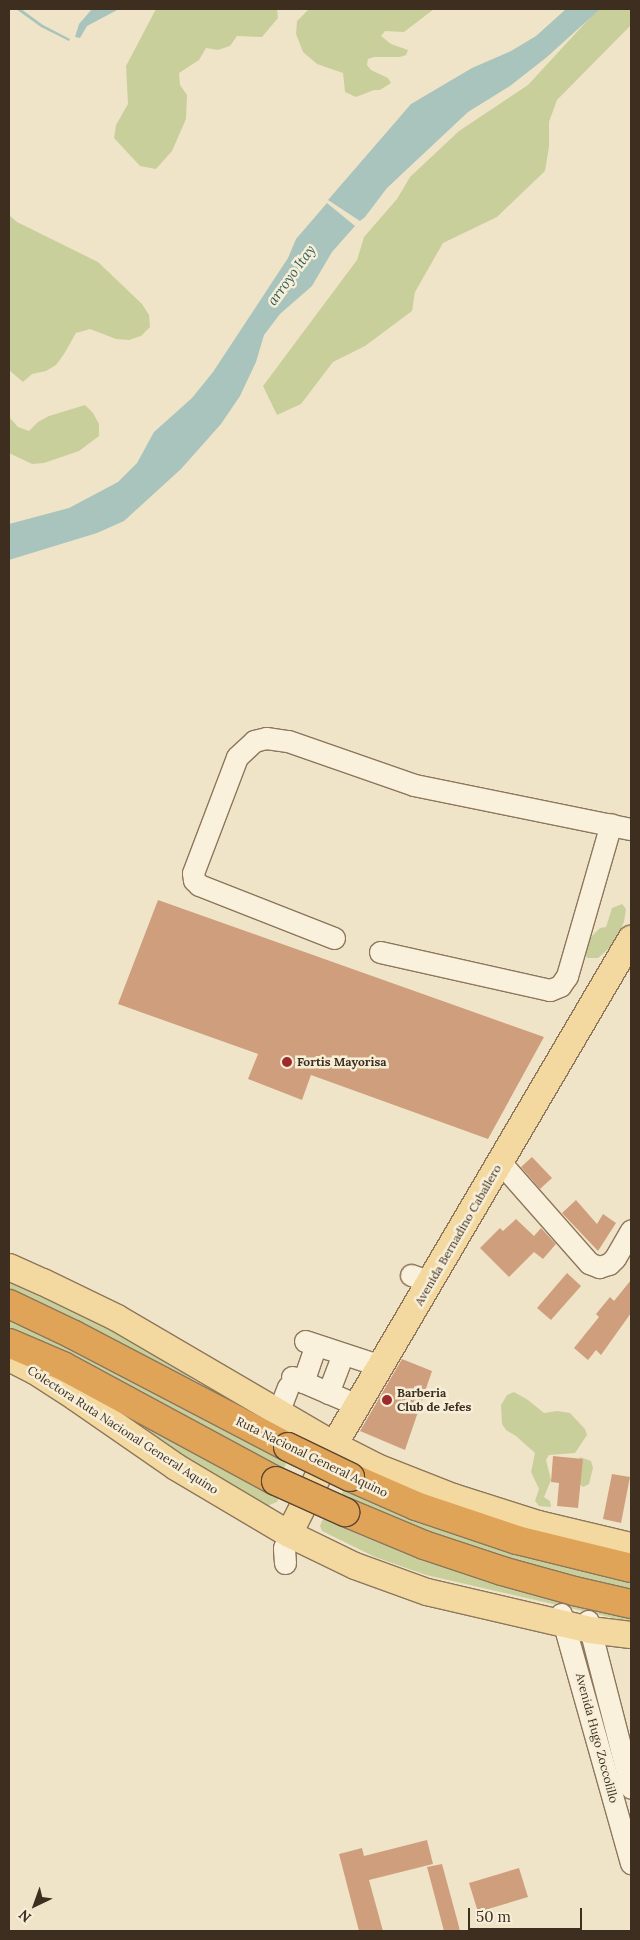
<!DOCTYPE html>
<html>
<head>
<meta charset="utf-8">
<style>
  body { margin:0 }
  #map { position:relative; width:640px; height:1940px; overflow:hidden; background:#f0e4c8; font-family:Lora,serif }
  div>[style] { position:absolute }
  .green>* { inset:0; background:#c9cf9b }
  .water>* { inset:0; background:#a9c4bc }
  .building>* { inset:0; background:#cf9f7d }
  .roads { filter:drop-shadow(1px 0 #8d765c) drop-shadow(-1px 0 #8d765c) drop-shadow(0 1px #8d765c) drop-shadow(0 -1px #8d765c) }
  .minor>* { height:21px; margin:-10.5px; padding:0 10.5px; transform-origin:10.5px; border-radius:10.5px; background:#faf1dc }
  .major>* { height:26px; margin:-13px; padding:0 13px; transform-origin:13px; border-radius:13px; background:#f3d9a0 }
  .highway>* { height:28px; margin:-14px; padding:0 14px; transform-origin:14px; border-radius:14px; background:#e0a458 }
  .bridges { filter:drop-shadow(1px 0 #5b4430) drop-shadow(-1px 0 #5b4430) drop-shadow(0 1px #5b4430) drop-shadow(0 -1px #5b4430) }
  .highway-bridge>* { height:28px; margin:-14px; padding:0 14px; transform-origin:14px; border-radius:14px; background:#e0a458 }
  .dots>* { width:14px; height:14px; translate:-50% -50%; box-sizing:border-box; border:2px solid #f7eed8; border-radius:50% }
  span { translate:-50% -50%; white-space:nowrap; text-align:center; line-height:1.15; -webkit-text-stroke:5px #f7eed8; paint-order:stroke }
  .poi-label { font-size:12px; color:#3d2e20; font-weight:700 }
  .left { translate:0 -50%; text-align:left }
  .street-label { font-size:12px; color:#3d2e20 }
  .water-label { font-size:14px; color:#2f5d5a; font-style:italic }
  .frame { position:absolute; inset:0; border:10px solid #3d2e20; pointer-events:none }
  .north { position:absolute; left:10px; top:1880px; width:50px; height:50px; -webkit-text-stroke:4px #f7eed8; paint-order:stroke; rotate:222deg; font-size:14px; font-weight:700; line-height:20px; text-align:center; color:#3d2e20 }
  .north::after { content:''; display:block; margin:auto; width:18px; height:22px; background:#3d2e20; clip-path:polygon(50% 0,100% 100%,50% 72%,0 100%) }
  .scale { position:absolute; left:468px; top:1908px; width:114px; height:22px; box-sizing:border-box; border:2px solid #3d2e20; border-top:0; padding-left:6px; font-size:15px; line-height:18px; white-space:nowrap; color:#3d2e20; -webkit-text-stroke:4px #f7eed8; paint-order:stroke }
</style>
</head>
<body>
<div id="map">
  <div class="green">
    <i style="clip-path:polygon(156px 9px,277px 9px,278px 18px,262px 37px,237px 36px,230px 46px,218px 50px,206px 48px,199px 60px,179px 73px,180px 85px,187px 95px,186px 119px,172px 151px,156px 169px,140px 166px,114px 138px,116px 125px,128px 104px,126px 66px)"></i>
    <i style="clip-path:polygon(309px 9px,389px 10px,434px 9px,404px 32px,385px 31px,381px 36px,391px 44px,408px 50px,406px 55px,400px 57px,374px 57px,368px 59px,367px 65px,371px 70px,388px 78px,391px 83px,380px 90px,374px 90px,356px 97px,345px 92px,343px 73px,317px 64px,303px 52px,296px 34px,297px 21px)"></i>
    <i style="clip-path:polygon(598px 9px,631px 9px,631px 25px,557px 100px,549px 122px,549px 147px,545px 171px,497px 217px,443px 243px,415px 292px,412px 311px,365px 346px,333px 362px,301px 404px,277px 415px,263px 386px,357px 260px,364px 237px,397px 199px,410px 177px,459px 131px,528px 85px)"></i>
    <i style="clip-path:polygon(9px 215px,17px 222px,98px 262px,142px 304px,149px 315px,150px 327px,141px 336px,129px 340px,116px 339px,90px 329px,76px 333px,64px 354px,56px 365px,46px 371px,32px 374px,23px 382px,9px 370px)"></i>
    <i style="clip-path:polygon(85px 405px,93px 413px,99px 424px,99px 436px,79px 451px,44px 463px,32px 464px,9px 453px,9px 417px,18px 427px,29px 431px,38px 422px,49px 416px)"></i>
    <i style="clip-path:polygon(622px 904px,626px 909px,624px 922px,614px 944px,598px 958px,587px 958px,585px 952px,587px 941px,600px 928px,606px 927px,612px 908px)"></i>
    <i style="clip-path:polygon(9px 1280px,76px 1309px,178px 1367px,200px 1386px,9px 1287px)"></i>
    <i style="clip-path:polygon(9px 1314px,288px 1459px,282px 1473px,9px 1332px)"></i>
    <i style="clip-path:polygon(514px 1392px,528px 1400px,544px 1413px,557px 1411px,570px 1413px,585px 1429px,587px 1435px,575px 1453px,549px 1455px,546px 1460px,551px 1480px,544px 1497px,550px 1501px,551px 1507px,539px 1506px,535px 1501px,539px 1489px,531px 1472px,535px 1453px,516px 1436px,506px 1430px,502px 1424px,501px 1405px,507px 1395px)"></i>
    <i style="clip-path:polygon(141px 1428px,151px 1429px,279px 1497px,277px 1502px,267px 1506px,219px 1483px)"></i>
    <i style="clip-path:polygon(580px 1457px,591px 1461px,593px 1468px,589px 1484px,583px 1487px,578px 1482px,578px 1463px)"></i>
    <i style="clip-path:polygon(345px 1486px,631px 1577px,631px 1592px,488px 1555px,339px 1501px)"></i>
    <i style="clip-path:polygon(323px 1519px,443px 1565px,631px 1617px,631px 1622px,426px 1575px,375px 1557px,322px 1531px,320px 1526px)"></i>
    <i style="clip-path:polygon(582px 1641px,601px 1709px,598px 1709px,580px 1643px)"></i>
  </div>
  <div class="water">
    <i style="clip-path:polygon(16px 9px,21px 9px,43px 25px,70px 39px,69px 41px,41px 27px)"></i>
    <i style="clip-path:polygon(92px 9px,119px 9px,87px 26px,80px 38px,75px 37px,79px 24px)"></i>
    <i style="clip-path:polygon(566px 9px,600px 9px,547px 57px,510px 86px,468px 112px,387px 188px,365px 217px,360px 221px,328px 200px,411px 104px,472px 68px,511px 51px,536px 36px)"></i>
    <i style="clip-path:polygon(327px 203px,355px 226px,332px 252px,312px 286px,280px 314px,264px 335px,256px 362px,240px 396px,221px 424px,181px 469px,124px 521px,97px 533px,9px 560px,9px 524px,69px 508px,118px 482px,137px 463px,154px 432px,192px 398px,213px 372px,288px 258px,296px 239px)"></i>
  </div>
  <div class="building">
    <i style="clip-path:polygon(158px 900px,544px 1037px,488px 1139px,311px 1075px,302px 1100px,248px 1079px,258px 1054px,118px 1004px)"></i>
    <i style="clip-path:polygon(532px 1157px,552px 1178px,540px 1189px,521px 1167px)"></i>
    <i style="clip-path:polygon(576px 1200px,597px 1224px,603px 1214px,616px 1223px,598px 1251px,562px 1213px)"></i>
    <i style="clip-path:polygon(516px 1219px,534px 1236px,541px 1228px,556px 1244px,543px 1259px,534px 1252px,509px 1277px,480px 1248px,500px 1228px,503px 1231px)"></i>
    <i style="clip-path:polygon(567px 1273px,581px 1286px,551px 1320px,537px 1308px)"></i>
    <i style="clip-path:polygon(631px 1280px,631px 1313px,601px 1355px,596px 1350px,588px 1360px,574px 1348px,599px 1317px,596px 1314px,610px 1297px,614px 1301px)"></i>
    <i style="clip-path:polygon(402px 1359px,432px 1371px,405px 1450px,360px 1431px)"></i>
    <i style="clip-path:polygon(553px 1456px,583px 1459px,578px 1508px,557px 1506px,559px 1483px,551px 1482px)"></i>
    <i style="clip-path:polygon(612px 1474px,630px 1477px,621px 1523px,603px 1519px)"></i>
    <i style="clip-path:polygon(427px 1840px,433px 1864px,369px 1880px,383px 1931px,359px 1931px,339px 1854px,362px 1848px,364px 1856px)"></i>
    <i style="clip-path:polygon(442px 1864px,458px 1923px,460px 1931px,444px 1931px,427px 1867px)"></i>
    <i style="clip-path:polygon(519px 1868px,528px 1897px,478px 1912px,469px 1883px)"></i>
  </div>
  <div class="roads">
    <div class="minor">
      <i style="left:334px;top:938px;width:145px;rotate:-158.6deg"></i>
      <i style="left:199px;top:885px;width:7px;rotate:-135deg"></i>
      <i style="left:194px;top:880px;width:7px;rotate:-98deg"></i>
      <i style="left:193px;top:873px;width:124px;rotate:-69.2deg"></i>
      <i style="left:237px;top:757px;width:23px;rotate:-43deg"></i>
      <i style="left:254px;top:741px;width:12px;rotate:-14deg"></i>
      <i style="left:266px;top:738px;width:22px;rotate:8deg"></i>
      <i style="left:288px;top:741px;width:133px;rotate:19.2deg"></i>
      <i style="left:414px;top:785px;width:221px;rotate:11.5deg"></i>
      <i style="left:380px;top:952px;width:174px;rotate:12.6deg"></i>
      <i style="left:550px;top:990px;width:11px;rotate:-22deg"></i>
      <i style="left:560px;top:986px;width:12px;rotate:-55deg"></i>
      <i style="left:567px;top:976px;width:158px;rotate:-73.9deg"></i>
      <i style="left:500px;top:1162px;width:135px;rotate:48.6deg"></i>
      <i style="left:589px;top:1263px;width:11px;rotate:22deg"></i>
      <i style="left:599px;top:1267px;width:10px;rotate:-17deg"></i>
      <i style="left:609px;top:1264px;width:8px;rotate:-45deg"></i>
      <i style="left:615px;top:1258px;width:32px;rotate:-60deg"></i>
      <i style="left:411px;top:1275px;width:20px;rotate:20deg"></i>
      <i style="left:305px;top:1341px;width:80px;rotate:18.2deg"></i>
      <i style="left:292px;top:1377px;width:71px;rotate:23.3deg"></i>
      <i style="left:303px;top:1382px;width:39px;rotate:-71deg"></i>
      <i style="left:328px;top:1393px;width:42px;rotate:-69deg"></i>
      <i style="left:278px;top:1413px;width:28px;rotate:-69deg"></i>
      <i style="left:285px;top:1563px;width:15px;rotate:-94deg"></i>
      <i style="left:284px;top:1548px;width:15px;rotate:-70deg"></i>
      <i style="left:561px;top:1614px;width:259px;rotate:74.3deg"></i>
      <i style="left:588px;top:1621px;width:172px;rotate:75.6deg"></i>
    </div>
    <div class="major">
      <i style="left:9px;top:1267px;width:37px;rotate:24deg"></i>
      <i style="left:43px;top:1282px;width:82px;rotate:25.9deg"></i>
      <i style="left:117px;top:1318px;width:251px;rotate:30.3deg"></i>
      <i style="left:334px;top:1445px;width:48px;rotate:27.1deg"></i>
      <i style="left:377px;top:1467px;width:82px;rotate:21.5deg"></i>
      <i style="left:453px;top:1497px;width:89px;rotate:17.6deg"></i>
      <i style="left:538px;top:1524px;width:96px;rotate:13.3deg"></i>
      <i style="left:9px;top:1358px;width:29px;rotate:27deg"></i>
      <i style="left:35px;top:1371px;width:48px;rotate:33deg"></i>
      <i style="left:75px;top:1397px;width:123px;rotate:34.7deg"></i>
      <i style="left:176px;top:1467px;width:131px;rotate:30.7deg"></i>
      <i style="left:289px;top:1534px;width:73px;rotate:25.9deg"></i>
      <i style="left:355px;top:1566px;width:77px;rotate:19.9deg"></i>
      <i style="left:427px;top:1592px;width:167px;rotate:13.1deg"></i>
      <i style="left:590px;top:1630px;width:41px;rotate:7deg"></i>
      <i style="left:289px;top:1534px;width:100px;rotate:-63.2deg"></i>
      <i style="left:334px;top:1445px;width:587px;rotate:-59.59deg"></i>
    </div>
    <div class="highway">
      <i style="left:9px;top:1304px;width:70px;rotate:25.5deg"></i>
      <i style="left:72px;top:1334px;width:244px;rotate:27.6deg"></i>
      <i style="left:9px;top:1343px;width:59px;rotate:23.1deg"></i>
      <i style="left:63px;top:1366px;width:242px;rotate:28.4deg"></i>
      <i style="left:350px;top:1477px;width:72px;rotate:23.7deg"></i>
      <i style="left:416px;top:1506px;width:107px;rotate:18.6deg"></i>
      <i style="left:517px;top:1540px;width:117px;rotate:13.8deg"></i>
      <i style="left:345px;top:1512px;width:86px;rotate:22.7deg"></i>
      <i style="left:424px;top:1545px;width:82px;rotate:18.4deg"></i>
      <i style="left:502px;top:1571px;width:75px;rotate:15.5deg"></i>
      <i style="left:574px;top:1591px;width:58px;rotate:12.8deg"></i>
    </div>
  </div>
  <div class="bridges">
    <div class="highway-bridge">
      <i style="left:288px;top:1447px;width:69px;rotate:25.8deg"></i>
      <i style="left:276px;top:1481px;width:76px;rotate:24.2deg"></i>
    </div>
  </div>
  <div class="dots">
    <i style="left:287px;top:1062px;background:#9e2a2b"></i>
    <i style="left:387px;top:1400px;background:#9e2a2b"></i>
  </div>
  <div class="poi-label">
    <span class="left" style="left:297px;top:1062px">Fortis Mayorisa</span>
    <span class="left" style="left:397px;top:1400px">Barberia<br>Club de Jefes</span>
  </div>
  <div class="street-label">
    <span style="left:458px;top:1235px;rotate:-60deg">Avenida Bernadino Caballero</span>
    <span style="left:123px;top:1430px;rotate:33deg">Colectora Ruta Nacional General Aquino</span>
    <span style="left:312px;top:1457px;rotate:26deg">Ruta Nacional General Aquino</span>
    <span style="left:597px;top:1738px;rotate:75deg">Avenida Hugo Zoccolillo</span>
  </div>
  <div class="water-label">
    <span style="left:291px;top:275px;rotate:-54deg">arroyo Itay</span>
  </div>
  <div class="frame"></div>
  <div class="north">N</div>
  <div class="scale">50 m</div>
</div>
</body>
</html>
